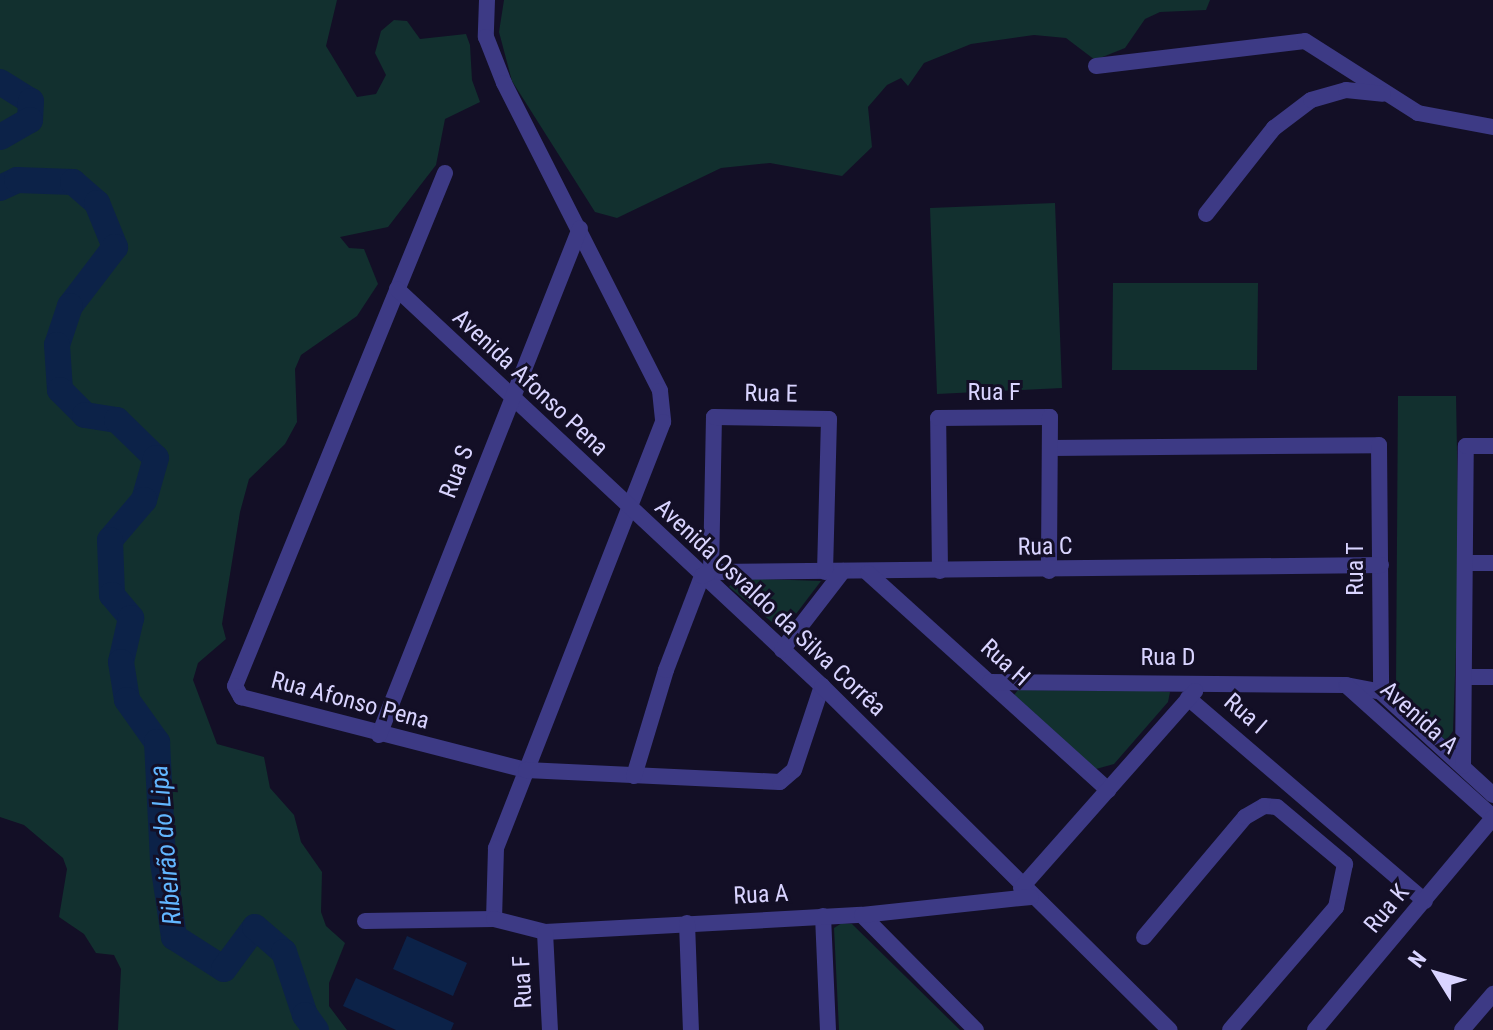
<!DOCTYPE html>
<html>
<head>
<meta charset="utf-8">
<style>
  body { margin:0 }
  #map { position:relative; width:1493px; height:1030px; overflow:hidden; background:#130f26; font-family:"Roboto Condensed",sans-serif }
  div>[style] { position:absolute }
  .green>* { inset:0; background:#12302f }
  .water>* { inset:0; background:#0c2248 }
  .river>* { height:26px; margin:-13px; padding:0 13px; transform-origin:13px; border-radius:13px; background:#0c2248 }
  .minor>* { height:16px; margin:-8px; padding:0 8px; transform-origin:8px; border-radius:8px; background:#3d3a85 }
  span { translate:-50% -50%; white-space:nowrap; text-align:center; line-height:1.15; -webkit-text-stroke:6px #130f26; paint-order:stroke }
  .street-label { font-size:24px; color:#d9d4ff }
  .water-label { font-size:26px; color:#62b6ff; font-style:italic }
  .north { position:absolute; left:1397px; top:934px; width:80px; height:80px; -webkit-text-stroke:6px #130f26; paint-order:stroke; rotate:307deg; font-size:22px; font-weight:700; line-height:32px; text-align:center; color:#d9d4ff }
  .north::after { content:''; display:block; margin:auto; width:28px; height:36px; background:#d9d4ff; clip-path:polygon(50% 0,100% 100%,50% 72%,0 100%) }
</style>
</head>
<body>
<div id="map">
  <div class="green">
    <i style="clip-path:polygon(0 0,337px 0,326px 46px,357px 97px,376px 94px,386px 75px,375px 53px,381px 31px,394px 20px,407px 21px,420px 39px,466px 34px,470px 45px,472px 80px,480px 102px,445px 119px,436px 165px,388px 227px,340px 237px,349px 248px,364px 249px,378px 284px,357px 316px,301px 355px,295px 369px,297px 422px,285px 444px,249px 479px,240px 512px,222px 624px,226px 639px,198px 663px,193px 680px,217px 744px,264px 757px,270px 788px,294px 815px,301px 842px,322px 872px,321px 912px,326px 926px,345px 943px,329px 983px,329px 1006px,347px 1030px,118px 1030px,121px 969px,114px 955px,96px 953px,84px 934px,59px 917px,67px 869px,63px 858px,24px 825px,0 817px)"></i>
    <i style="clip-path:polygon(504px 0,1210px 0,1206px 10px,1160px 12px,1145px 19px,1125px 48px,1095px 60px,1066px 38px,1034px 35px,971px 44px,924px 63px,908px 86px,901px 78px,887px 85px,868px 107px,872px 147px,842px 176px,770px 163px,721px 168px,617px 218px,595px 212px,512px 81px,499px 32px)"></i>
    <i style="clip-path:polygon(1055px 203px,1062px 388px,937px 394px,930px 208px)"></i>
    <i style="clip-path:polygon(1113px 283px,1258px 283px,1257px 370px,1112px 370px)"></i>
    <i style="clip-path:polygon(1398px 396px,1456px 396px,1459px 564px,1453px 731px,1446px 741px,1396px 687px)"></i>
    <i style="clip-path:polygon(735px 578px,821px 581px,783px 631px,729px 587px)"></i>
    <i style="clip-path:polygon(1018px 690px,1156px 691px,1170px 692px,1168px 702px,1114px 764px,1096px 769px,1014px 695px)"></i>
    <i style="clip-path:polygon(842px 923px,852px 924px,960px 1030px,839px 1030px,834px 928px)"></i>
  </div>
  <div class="water">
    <i style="clip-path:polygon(407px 936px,467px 963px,453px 996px,393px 969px)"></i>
    <i style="clip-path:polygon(356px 978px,454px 1023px,451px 1030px,396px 1030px,343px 1006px)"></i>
  </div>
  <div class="river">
    <i style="left:0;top:82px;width:36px;rotate:32deg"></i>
    <i style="left:31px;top:101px;width:19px;rotate:93deg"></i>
    <i style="left:30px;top:120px;width:34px;rotate:150deg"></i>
    <i style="left:0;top:188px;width:19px;rotate:-25deg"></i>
    <i style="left:17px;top:180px;width:56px;rotate:2deg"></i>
    <i style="left:73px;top:182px;width:32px;rotate:41deg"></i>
    <i style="left:97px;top:203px;width:48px;rotate:67.8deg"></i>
    <i style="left:115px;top:247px;width:74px;rotate:127.3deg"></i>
    <i style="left:70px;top:306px;width:41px;rotate:108.4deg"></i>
    <i style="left:57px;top:345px;width:45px;rotate:86.2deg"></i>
    <i style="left:60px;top:390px;width:35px;rotate:45deg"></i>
    <i style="left:85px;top:415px;width:32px;rotate:9deg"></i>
    <i style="left:117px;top:420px;width:54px;rotate:44.3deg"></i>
    <i style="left:156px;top:458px;width:44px;rotate:105.9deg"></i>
    <i style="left:144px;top:500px;width:52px;rotate:130.4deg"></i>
    <i style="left:110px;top:540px;width:55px;rotate:87.9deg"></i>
    <i style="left:112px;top:595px;width:30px;rotate:50deg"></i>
    <i style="left:131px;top:618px;width:45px;rotate:102.8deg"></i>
    <i style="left:121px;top:662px;width:38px;rotate:81deg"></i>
    <i style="left:127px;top:700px;width:52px;rotate:54.5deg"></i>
    <i style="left:157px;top:742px;width:120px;rotate:87.1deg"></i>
    <i style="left:163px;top:862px;width:76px;rotate:81.7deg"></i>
    <i style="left:174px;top:937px;width:59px;rotate:32.6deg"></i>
    <i style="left:224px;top:969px;width:52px;rotate:-53.6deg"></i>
    <i style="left:255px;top:927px;width:38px;rotate:41deg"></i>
    <i style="left:284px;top:952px;width:66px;rotate:71.6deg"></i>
    <i style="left:305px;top:1015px;width:19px;rotate:54deg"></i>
  </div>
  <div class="minor">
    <i style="left:487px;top:0;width:37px;rotate:92deg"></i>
    <i style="left:486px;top:37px;width:49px;rotate:68.6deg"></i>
    <i style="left:504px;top:83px;width:345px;rotate:63.1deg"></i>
    <i style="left:660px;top:391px;width:31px;rotate:84deg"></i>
    <i style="left:663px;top:422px;width:458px;rotate:111.4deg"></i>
    <i style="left:496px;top:848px;width:71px;rotate:91.6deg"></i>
    <i style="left:1096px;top:66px;width:210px;rotate:-6.8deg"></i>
    <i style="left:1305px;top:41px;width:134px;rotate:32.5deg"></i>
    <i style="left:1418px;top:113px;width:76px;rotate:10.6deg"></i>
    <i style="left:445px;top:173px;width:554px;rotate:112.26deg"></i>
    <i style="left:235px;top:686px;width:13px;rotate:61deg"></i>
    <i style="left:241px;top:697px;width:294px;rotate:14.4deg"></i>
    <i style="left:526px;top:770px;width:254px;rotate:2.7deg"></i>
    <i style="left:780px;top:782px;width:18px;rotate:-41deg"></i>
    <i style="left:794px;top:770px;width:89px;rotate:-71.6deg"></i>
    <i style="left:1206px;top:214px;width:110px;rotate:-51.7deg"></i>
    <i style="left:1274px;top:128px;width:46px;rotate:-37.1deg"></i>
    <i style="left:1311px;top:100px;width:36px;rotate:-16deg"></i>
    <i style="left:1346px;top:90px;width:37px;rotate:6deg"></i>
    <i style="left:397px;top:289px;width:582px;rotate:43.05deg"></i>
    <i style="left:822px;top:686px;width:489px;rotate:44.7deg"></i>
    <i style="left:1050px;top:448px;width:329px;rotate:-0.5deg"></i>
    <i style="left:1379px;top:445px;width:247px;rotate:89.5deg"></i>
    <i style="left:1467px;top:563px;width:26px"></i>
    <i style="left:940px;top:571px;width:153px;rotate:-90.7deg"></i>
    <i style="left:938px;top:418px;width:112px;rotate:-0.5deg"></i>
    <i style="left:1050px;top:417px;width:154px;rotate:90.4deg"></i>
    <i style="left:711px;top:572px;width:670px;rotate:-0.6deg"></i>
    <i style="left:711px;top:572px;width:155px;rotate:-88.9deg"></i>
    <i style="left:714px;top:417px;width:115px;rotate:1deg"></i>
    <i style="left:829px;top:419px;width:153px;rotate:91.5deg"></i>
    <i style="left:868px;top:573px;width:324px;rotate:42.1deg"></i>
    <i style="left:782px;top:650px;width:100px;rotate:-52.3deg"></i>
    <i style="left:1467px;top:677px;width:26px"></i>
    <i style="left:990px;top:682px;width:356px;rotate:0.5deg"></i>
    <i style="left:1346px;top:685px;width:36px;rotate:11deg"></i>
    <i style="left:1381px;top:692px;width:152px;rotate:42.6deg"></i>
    <i style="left:1347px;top:686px;width:196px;rotate:41.9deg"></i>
    <i style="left:1188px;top:698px;width:312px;rotate:40.6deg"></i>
    <i style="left:379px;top:735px;width:545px;rotate:-68.37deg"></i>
    <i style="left:1463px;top:766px;width:320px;rotate:-89.5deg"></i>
    <i style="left:1466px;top:446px;width:27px"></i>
    <i style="left:634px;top:776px;width:111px;rotate:-73.2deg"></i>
    <i style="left:666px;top:670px;width:101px;rotate:-69deg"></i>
    <i style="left:702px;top:576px;width:7px;rotate:-27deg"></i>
    <i style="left:1021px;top:888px;width:263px;rotate:-48.5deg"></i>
    <i style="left:862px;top:915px;width:162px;rotate:45.3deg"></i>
    <i style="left:823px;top:916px;width:114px;rotate:87.5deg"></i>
    <i style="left:365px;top:921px;width:129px;rotate:-0.9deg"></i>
    <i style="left:494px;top:919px;width:53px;rotate:14.3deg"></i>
    <i style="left:545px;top:932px;width:317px;rotate:-3.1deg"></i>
    <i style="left:862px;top:915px;width:170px;rotate:-6.1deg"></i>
    <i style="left:687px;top:923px;width:107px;rotate:87.9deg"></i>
    <i style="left:545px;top:932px;width:98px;rotate:87.1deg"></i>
    <i style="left:1144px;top:937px;width:157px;rotate:-49.9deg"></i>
    <i style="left:1245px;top:817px;width:22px;rotate:-30deg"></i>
    <i style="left:1264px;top:806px;width:13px;rotate:4deg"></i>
    <i style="left:1277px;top:807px;width:89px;rotate:40deg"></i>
    <i style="left:1345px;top:864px;width:44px;rotate:101.8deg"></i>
    <i style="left:1336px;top:907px;width:162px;rotate:130.8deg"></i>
    <i style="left:1315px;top:1030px;width:277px;rotate:-50deg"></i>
    <i style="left:1462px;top:1030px;width:48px;rotate:-49.3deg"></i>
  </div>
  <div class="street-label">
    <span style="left:530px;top:383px;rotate:43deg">Avenida Afonso Pena</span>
    <span style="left:994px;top:393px">Rua F</span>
    <span style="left:771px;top:394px;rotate:1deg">Rua E</span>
    <span style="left:457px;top:472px;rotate:-69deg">Rua S</span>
    <span style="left:1045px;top:547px;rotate:-1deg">Rua C</span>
    <span style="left:1356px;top:569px;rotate:-90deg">Rua T</span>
    <span style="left:770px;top:608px;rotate:43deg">Avenida Osvaldo da Silva Corrêa</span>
    <span style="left:1168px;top:658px">Rua D</span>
    <span style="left:1005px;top:663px;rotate:42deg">Rua H</span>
    <span style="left:350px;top:701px;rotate:15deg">Rua Afonso Pena</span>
    <span style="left:1245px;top:714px;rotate:41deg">Rua I</span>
    <span style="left:1419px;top:718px;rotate:42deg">Avenida A</span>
    <span style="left:761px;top:895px;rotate:-3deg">Rua A</span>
    <span style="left:1387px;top:909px;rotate:-50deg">Rua K</span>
    <span style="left:523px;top:982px;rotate:-93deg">Rua F</span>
  </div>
  <div class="water-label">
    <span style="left:166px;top:845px;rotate:-95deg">Ribeirão do Lipa</span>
  </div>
  <div class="north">N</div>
</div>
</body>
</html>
